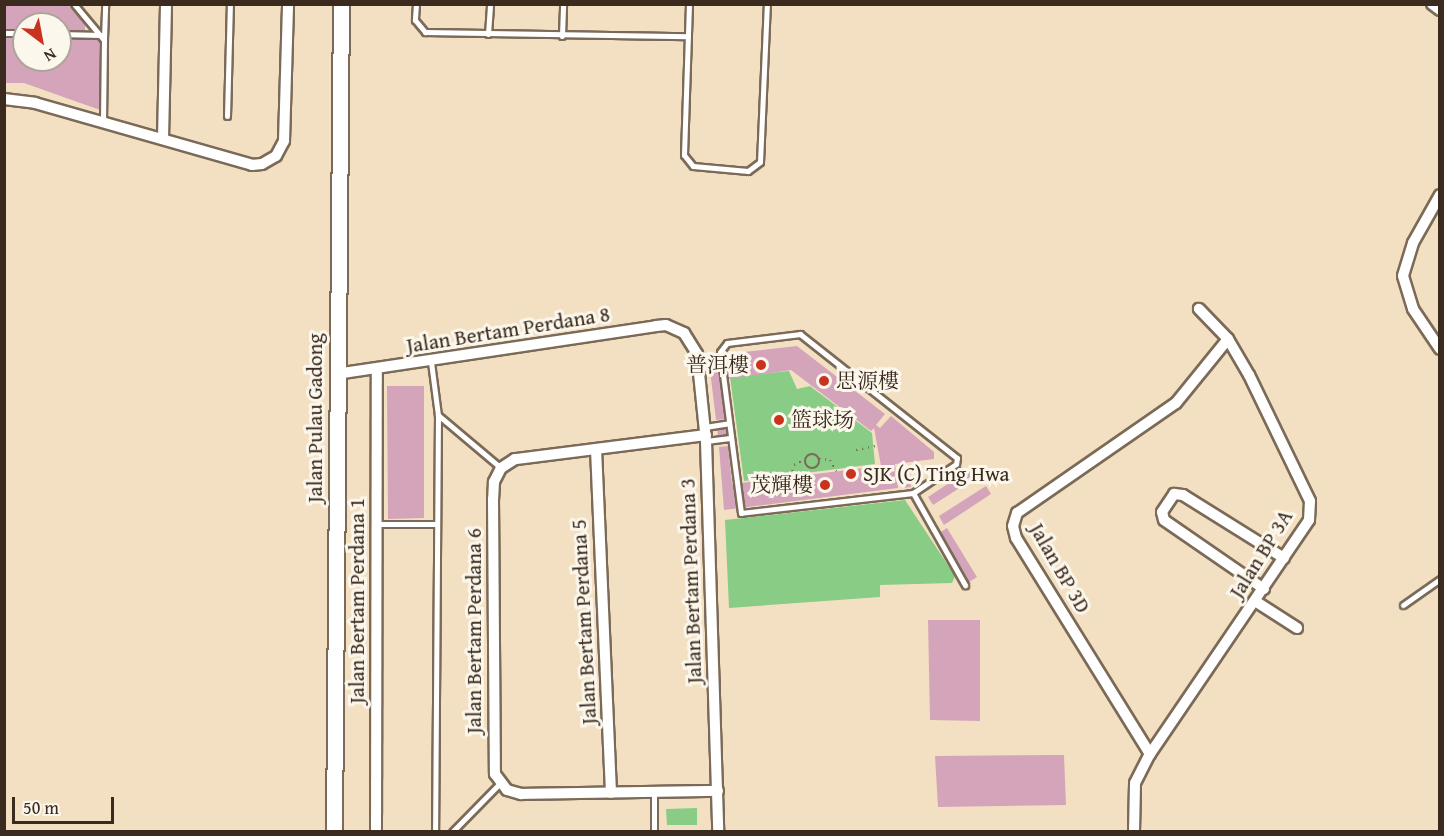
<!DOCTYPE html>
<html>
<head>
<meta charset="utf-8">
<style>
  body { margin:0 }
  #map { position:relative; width:1444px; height:836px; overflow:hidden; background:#f3e0c2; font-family:"Gentium Book Plus","Noto Serif SC",serif }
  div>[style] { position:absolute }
  .green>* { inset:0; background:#88cc85 }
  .building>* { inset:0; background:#d4a4ba }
  .path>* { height:2px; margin-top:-1px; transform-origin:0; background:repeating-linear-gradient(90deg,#7b6a57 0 1.5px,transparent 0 6px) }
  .path>.ring { margin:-1px; padding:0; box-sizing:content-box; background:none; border:2px solid #7b6a57; border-radius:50% }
  .roads { filter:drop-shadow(2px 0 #7b6a57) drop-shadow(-2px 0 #7b6a57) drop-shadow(0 2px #7b6a57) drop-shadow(0 -2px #7b6a57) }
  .service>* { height:5px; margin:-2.5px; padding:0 2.5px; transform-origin:2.5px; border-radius:2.5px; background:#fff }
  .minor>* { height:10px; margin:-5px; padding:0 5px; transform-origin:5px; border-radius:5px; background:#fff }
  .secondary>* { height:15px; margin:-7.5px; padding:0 7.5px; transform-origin:7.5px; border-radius:7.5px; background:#fff }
  .dots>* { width:16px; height:16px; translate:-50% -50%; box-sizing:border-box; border:3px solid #fbf7ec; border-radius:50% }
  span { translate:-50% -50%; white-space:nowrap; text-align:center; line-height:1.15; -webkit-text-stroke:6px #fbf7ec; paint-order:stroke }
  .street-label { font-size:21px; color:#3b2a1e }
  .poi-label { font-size:21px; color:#3b2a1e }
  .right { translate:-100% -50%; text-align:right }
  .left { translate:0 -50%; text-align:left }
  .frame { position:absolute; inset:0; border:6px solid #3b2a1e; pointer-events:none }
  .north { position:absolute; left:12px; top:12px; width:60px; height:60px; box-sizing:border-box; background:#fbf7ec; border:2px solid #aea59a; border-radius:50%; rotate:148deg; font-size:16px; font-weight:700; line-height:24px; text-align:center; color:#3b2a1e }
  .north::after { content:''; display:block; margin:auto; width:21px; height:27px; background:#c8321e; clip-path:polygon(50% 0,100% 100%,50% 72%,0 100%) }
  .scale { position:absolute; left:12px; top:797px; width:102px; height:27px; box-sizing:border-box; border:3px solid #3b2a1e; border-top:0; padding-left:8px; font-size:18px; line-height:21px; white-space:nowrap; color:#3b2a1e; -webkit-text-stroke:4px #fbf7ec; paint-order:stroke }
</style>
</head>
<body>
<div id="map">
  <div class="green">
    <i style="clip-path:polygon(789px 371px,797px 389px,810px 386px,872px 433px,875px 464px,744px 481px,730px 377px)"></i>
    <i style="clip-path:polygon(905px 500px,955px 576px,952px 583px,880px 585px,880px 597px,729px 608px,725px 520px)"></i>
    <i style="clip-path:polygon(697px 808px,697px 825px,667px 825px,666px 809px)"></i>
  </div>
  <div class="building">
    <i style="clip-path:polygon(4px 4px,67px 4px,85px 24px,85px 32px,60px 31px,60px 24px,24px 24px,24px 29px,4px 29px)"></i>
    <i style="clip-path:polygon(4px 37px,24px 37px,24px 60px,60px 60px,60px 37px,102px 38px,100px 110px,24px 83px,4px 83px)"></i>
    <i style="clip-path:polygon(797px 346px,885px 414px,876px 425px,880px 428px,891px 416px,934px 452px,934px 459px,895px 464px,898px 488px,724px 510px,719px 447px,728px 446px,732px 484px,881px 466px,874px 428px,871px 431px,791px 370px,721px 380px,725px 419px,716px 420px,709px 362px,726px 360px,726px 354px)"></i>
    <i style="clip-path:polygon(387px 386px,424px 386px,424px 518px,388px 519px)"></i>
    <i style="clip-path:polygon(726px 427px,727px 435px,718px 436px,717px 428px)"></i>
    <i style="clip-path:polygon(975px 466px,980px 475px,933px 505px,928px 497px)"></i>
    <i style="clip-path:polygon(908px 470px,911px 487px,903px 488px,900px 471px)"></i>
    <i style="clip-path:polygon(986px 486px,991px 494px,944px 525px,939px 516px)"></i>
    <i style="clip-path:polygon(947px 528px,977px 577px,969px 582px,939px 533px)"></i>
    <i style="clip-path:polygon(928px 620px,980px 620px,980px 721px,930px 720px)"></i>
    <i style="clip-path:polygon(1064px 755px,1066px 805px,938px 807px,935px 756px)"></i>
  </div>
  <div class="path">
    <i style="left:856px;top:450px;width:21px;rotate:-11deg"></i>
    <i class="ring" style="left:805px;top:454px;width:12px;height:12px"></i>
    <i style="left:819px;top:459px;width:11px;rotate:5deg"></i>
    <i style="left:830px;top:460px;width:13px;rotate:61deg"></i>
    <i style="left:791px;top:477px;width:12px;rotate:-76deg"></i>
    <i style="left:794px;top:465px;width:11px;rotate:-27deg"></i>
  </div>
  <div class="roads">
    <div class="service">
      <i style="left:74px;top:4px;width:47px;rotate:50.2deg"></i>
      <i style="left:104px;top:40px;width:82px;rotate:90.7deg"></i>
      <i style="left:416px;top:4px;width:16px;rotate:94deg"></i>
      <i style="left:415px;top:20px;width:16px;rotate:50deg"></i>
      <i style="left:425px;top:32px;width:263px;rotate:0.9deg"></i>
      <i style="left:689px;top:4px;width:151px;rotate:91.9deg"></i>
      <i style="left:684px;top:155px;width:14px;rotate:51deg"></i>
      <i style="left:693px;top:166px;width:55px;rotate:5.2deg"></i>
      <i style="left:748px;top:171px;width:15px;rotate:-37deg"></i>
      <i style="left:760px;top:162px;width:158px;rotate:-87.5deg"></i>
      <i style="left:4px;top:33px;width:20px"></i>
      <i style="left:60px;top:34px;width:41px;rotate:1.4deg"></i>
      <i style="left:488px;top:34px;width:30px;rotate:-86deg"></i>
      <i style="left:562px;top:36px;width:32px;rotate:-88deg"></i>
      <i style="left:104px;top:39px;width:35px;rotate:-88deg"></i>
      <i style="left:227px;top:116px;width:112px;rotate:-88.5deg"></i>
      <i style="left:800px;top:334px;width:200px;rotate:38.3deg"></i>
      <i style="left:957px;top:458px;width:6px;rotate:99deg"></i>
      <i style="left:956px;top:464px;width:52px;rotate:146deg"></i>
      <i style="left:913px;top:493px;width:173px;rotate:173.4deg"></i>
      <i style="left:741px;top:513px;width:162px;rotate:-97.4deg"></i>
      <i style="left:720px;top:352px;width:11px;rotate:-52deg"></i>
      <i style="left:727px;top:343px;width:74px;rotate:-7deg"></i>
      <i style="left:431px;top:362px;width:53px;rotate:82.5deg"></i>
      <i style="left:438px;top:415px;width:417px;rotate:90.4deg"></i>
      <i style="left:438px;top:415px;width:82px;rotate:40.1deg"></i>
      <i style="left:705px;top:427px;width:24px;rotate:-9deg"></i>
      <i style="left:706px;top:441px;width:24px;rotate:-7deg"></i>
      <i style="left:913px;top:493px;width:106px;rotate:60.5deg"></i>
      <i style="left:377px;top:524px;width:59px"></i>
      <i style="left:1403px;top:605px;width:45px;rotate:-35.1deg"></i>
      <i style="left:452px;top:832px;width:67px;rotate:-45.6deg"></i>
      <i style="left:654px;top:832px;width:40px;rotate:-90deg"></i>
    </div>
    <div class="minor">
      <i style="left:1432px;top:4px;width:10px;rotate:37deg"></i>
      <i style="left:4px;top:99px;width:31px;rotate:7deg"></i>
      <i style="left:35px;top:103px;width:226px;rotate:15.9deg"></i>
      <i style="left:252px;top:165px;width:10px;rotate:-6deg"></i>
      <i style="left:262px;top:164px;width:16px;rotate:-30deg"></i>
      <i style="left:276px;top:156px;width:17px;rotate:-62deg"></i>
      <i style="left:284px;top:141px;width:137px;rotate:-88.3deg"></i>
      <i style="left:163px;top:138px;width:134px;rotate:-88.7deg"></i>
      <i style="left:1440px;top:195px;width:55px;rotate:119.4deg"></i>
      <i style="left:1413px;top:243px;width:34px;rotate:107deg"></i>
      <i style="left:1403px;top:276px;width:34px;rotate:73deg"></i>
      <i style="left:1413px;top:309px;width:48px;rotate:56deg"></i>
      <i style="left:336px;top:374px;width:324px;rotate:-8.5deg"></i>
      <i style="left:656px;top:326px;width:10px;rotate:-6deg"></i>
      <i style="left:666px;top:325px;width:20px;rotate:24deg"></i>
      <i style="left:684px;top:333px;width:25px;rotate:58deg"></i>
      <i style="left:697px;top:354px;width:87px;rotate:84.1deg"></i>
      <i style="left:706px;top:441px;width:391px;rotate:88.2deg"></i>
      <i style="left:706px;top:435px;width:193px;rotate:172.8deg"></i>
      <i style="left:515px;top:459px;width:17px;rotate:147deg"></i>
      <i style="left:501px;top:468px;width:16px;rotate:117deg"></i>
      <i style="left:494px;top:482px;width:17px;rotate:93deg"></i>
      <i style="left:493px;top:499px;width:275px;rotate:89.6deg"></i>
      <i style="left:495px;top:774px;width:20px;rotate:53deg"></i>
      <i style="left:507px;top:790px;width:15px;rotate:16deg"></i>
      <i style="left:521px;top:794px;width:197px;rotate:-0.9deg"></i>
      <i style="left:596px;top:449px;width:344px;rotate:87.5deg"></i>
      <i style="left:1264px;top:589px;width:121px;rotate:-145.4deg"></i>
      <i style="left:1164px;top:520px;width:8px;rotate:-104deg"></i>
      <i style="left:1162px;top:512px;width:22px;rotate:-56deg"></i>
      <i style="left:1174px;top:494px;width:9px;rotate:6deg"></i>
      <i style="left:1183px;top:495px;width:119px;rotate:32deg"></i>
      <i style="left:1255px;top:601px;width:50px;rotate:32.7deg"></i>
      <i style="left:1150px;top:754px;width:254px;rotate:-121.8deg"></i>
      <i style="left:1016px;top:538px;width:12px;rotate:-104deg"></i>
      <i style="left:1013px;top:526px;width:14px;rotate:-73deg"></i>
      <i style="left:1017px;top:513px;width:193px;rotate:-34.7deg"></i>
      <i style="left:1176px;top:403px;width:82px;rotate:-50.9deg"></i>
      <i style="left:376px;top:832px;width:462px;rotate:-89.9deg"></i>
      <i style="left:1134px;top:832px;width:49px;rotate:-88.8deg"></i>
      <i style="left:1135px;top:783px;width:33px;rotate:-63deg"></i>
      <i style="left:1150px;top:754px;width:283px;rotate:-55.8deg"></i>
      <i style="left:1309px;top:520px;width:19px;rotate:-87deg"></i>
      <i style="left:1310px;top:501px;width:140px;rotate:-115.8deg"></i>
      <i style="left:1249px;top:375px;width:42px;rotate:-120.3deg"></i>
      <i style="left:1228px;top:339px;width:42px;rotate:-134deg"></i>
    </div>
    <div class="secondary">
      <i style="left:334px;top:832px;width:828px;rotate:-89.52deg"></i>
    </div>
  </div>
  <div class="dots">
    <i style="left:761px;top:365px;background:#c8321e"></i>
    <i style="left:824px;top:381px;background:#c8321e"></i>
    <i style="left:779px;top:420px;background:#c8321e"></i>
    <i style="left:851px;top:474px;background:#c8321e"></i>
    <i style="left:825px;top:485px;background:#c8321e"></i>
  </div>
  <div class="street-label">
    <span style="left:508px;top:330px;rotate:-9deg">Jalan Bertam Perdana 8</span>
    <span style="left:315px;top:418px;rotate:-90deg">Jalan Pulau Gadong</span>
    <span style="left:1261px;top:554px;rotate:-58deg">Jalan BP 3A</span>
    <span style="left:1060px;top:568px;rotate:60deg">Jalan BP 3D</span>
    <span style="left:691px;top:581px;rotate:-92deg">Jalan Bertam Perdana 3</span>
    <span style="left:357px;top:601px;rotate:-90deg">Jalan Bertam Perdana 1</span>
    <span style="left:584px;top:622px;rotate:-93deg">Jalan Bertam Perdana 5</span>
    <span style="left:474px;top:631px;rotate:-90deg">Jalan Bertam Perdana 6</span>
  </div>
  <div class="poi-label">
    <span class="right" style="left:749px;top:365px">普洱樓</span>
    <span class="left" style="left:836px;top:381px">思源樓</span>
    <span class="left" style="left:791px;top:420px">篮球场</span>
    <span class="left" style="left:863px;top:474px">SJK (C) Ting Hwa</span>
    <span class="right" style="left:813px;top:485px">茂輝樓</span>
  </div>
  <div class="frame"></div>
  <div class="north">N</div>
  <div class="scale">50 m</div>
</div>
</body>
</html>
